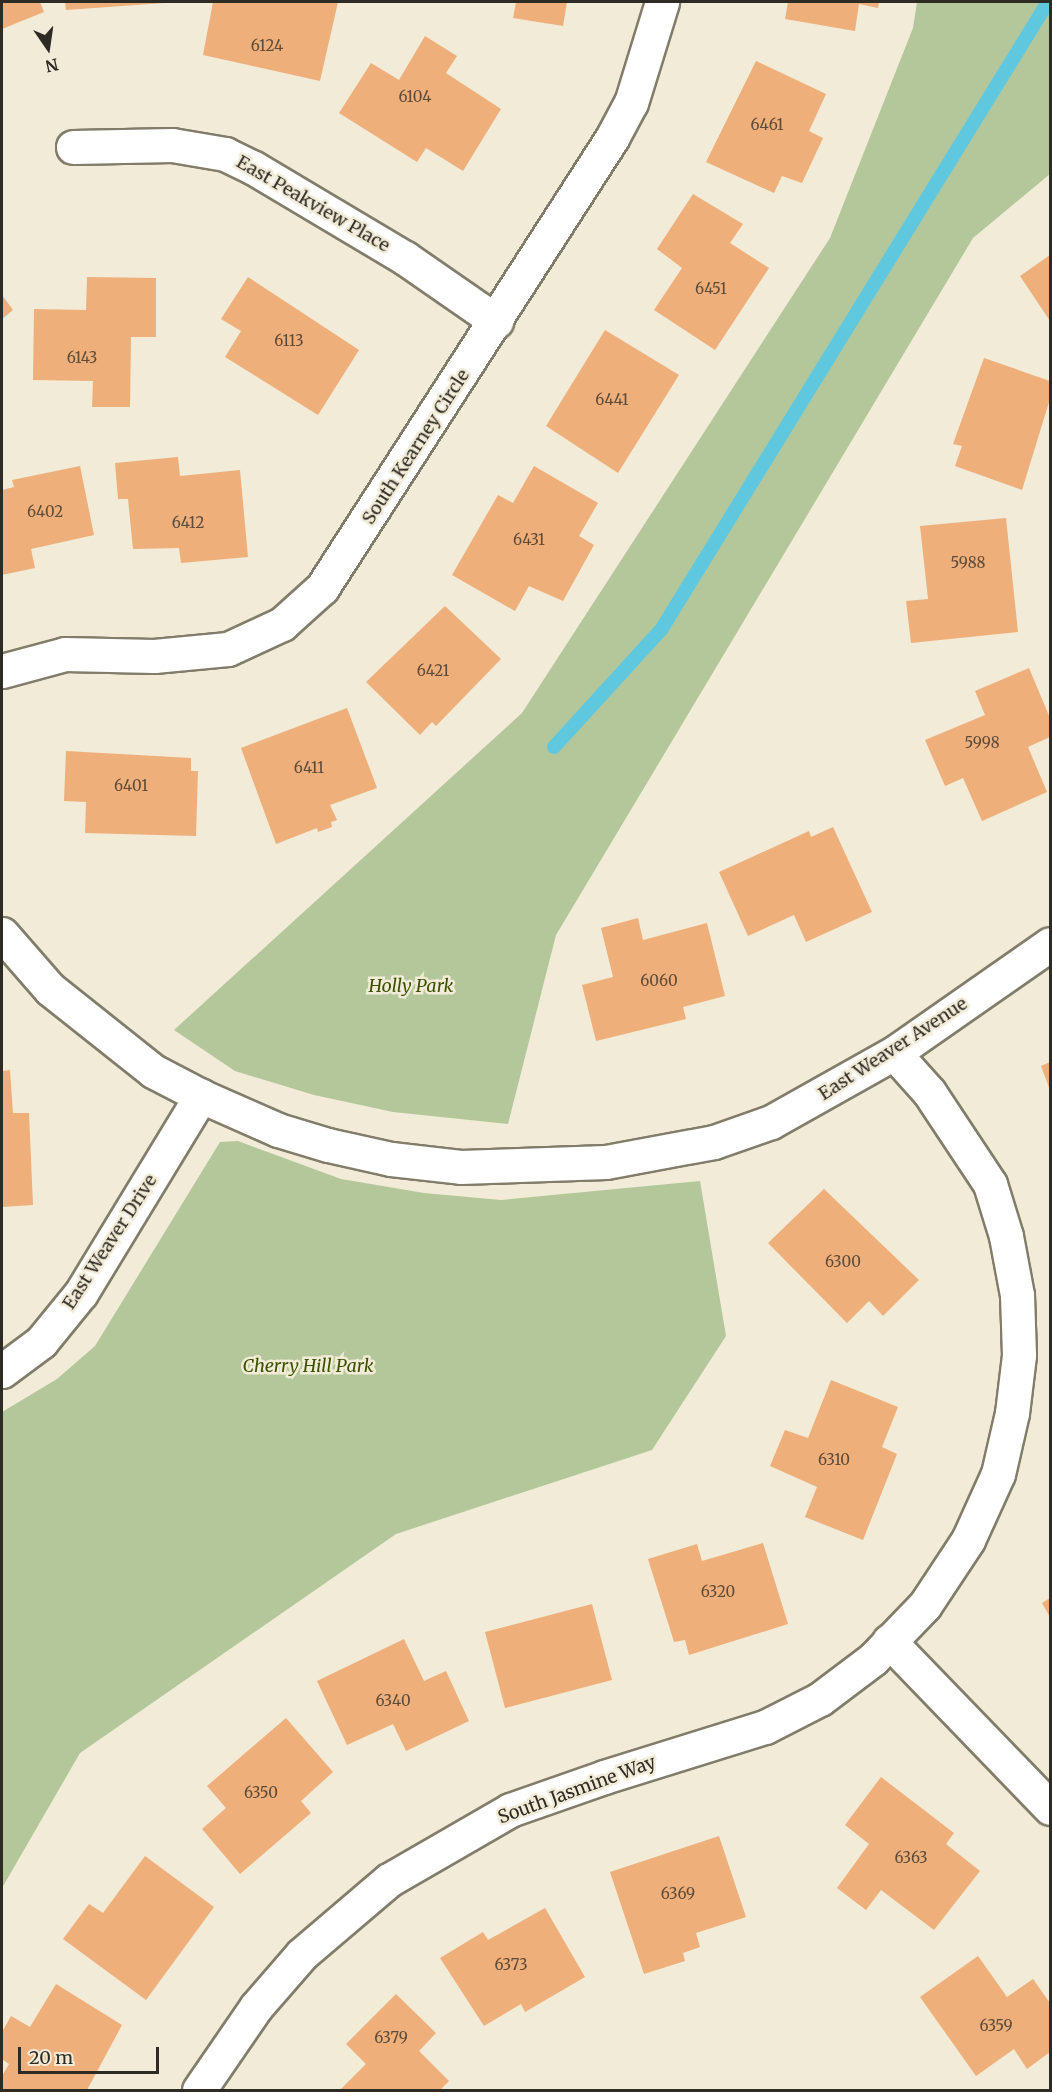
<!DOCTYPE html>
<html>
<head>
<meta charset="utf-8">
<style>
  body { margin:0 }
  #map { position:relative; width:1052px; height:2092px; overflow:hidden; background:#f1ebd7; font-family:Merriweather,serif }
  div>[style] { position:absolute }
  .green>* { inset:0; background:#b4c79b }
  .stream>* { height:14px; margin:-7px; padding:0 7px; transform-origin:7px; border-radius:7px; background:#60c8de }
  .building>* { inset:0; background:#eeaf7a }
  .roads { filter:drop-shadow(2px 0 #827d6a) drop-shadow(-2px 0 #827d6a) drop-shadow(0 2px #827d6a) drop-shadow(0 -2px #827d6a) }
  .minor>* { height:33px; margin:-16.5px; padding:0 16.5px; transform-origin:16.5px; border-radius:16.5px; background:#fff }
  span { translate:-50% -50%; white-space:nowrap; text-align:center; line-height:1.15; -webkit-text-stroke:5px #f1ebd7; paint-order:stroke }
  .number-label { font-size:15px; color:#5e4c3a }
  .number-label span { -webkit-text-stroke-width:0 }
  .street-label { font-size:18px; color:#2e2b24 }
  .park-label { font-size:18px; color:#3b5300; font-style:italic }
  .frame { position:absolute; inset:0; border:3px solid #2e2b24; pointer-events:none }
  .north { position:absolute; left:18px; top:18px; width:60px; height:60px; -webkit-text-stroke:4px #f1ebd7; paint-order:stroke; rotate:167deg; font-size:16px; font-weight:700; line-height:24px; text-align:center; color:#2e2b24 }
  .north::after { content:''; display:block; margin:auto; width:21px; height:27px; background:#2e2b24; clip-path:polygon(50% 0,100% 100%,50% 72%,0 100%) }
  .scale { position:absolute; left:18px; top:2047px; width:141px; height:27px; box-sizing:border-box; border:3px solid #2e2b24; border-top:0; padding-left:8px; font-size:18px; line-height:21px; white-space:nowrap; color:#2e2b24; -webkit-text-stroke:4px #f1ebd7; paint-order:stroke }
</style>
</head>
<body>
<div id="map">
  <div class="green">
    <i style="clip-path:polygon(917px 2px,1050px 2px,1050px 174px,973px 238px,556px 935px,508px 1124px,393px 1112px,314px 1095px,235px 1071px,174px 1030px,522px 713px,830px 238px,913px 28px)"></i>
    <i style="clip-path:polygon(238px 1141px,341px 1179px,424px 1193px,501px 1200px,700px 1181px,726px 1336px,652px 1450px,396px 1534px,80px 1753px,2px 1888px,2px 1412px,57px 1379px,95px 1346px,220px 1142px)"></i>
  </div>
  <div class="stream">
    <i style="left:554px;top:747px;width:159px;rotate:-47.6deg"></i>
    <i style="left:661px;top:630px;width:738px;rotate:-58.36deg"></i>
  </div>
  <div class="building">
    <i style="clip-path:polygon(2px 2px,40px 2px,44px 12px,2px 29px)"></i>
    <i style="clip-path:polygon(65px 2px,164px 2px,164px 3px,66px 10px)"></i>
    <i style="clip-path:polygon(213px 2px,338px 2px,320px 81px,203px 55px)"></i>
    <i style="clip-path:polygon(516px 2px,567px 2px,563px 26px,513px 18px)"></i>
    <i style="clip-path:polygon(788px 2px,879px 2px,878px 8px,859px 4px,855px 31px,785px 19px)"></i>
    <i style="clip-path:polygon(425px 36px,457px 56px,446px 73px,501px 109px,463px 171px,426px 148px,417px 162px,339px 113px,371px 63px,399px 80px)"></i>
    <i style="clip-path:polygon(756px 61px,826px 94px,809px 131px,823px 138px,802px 183px,782px 176px,774px 193px,706px 162px)"></i>
    <i style="clip-path:polygon(693px 194px,743px 224px,730px 243px,769px 268px,715px 350px,654px 310px,682px 268px,657px 249px)"></i>
    <i style="clip-path:polygon(1050px 255px,1050px 321px,1020px 276px)"></i>
    <i style="clip-path:polygon(87px 277px,156px 278px,156px 337px,131px 337px,130px 407px,92px 407px,93px 381px,33px 380px,34px 309px,86px 310px)"></i>
    <i style="clip-path:polygon(248px 277px,359px 350px,318px 415px,225px 357px,241px 331px,221px 319px)"></i>
    <i style="clip-path:polygon(2px 295px,13px 310px,2px 319px)"></i>
    <i style="clip-path:polygon(605px 330px,679px 375px,618px 473px,546px 426px)"></i>
    <i style="clip-path:polygon(984px 358px,1050px 381px,1050px 399px,1022px 490px,955px 466px,962px 446px,953px 444px)"></i>
    <i style="clip-path:polygon(178px 457px,180px 476px,240px 470px,248px 557px,181px 563px,179px 548px,133px 549px,128px 499px,118px 499px,115px 463px)"></i>
    <i style="clip-path:polygon(80px 466px,94px 535px,31px 549px,35px 568px,2px 575px,2px 490px,14px 487px,12px 480px)"></i>
    <i style="clip-path:polygon(534px 466px,598px 503px,579px 536px,594px 545px,563px 601px,529px 586px,515px 611px,452px 575px,498px 495px,513px 503px)"></i>
    <i style="clip-path:polygon(1006px 518px,1018px 632px,911px 643px,906px 601px,928px 599px,920px 526px)"></i>
    <i style="clip-path:polygon(445px 606px,501px 659px,436px 726px,432px 722px,420px 735px,366px 682px)"></i>
    <i style="clip-path:polygon(1029px 668px,1050px 718px,1050px 737px,1028px 747px,1047px 792px,982px 821px,963px 778px,945px 786px,925px 740px,985px 715px,975px 691px)"></i>
    <i style="clip-path:polygon(347px 708px,377px 788px,330px 805px,337px 820px,331px 822px,332px 827px,318px 832px,317px 828px,276px 844px,241px 748px)"></i>
    <i style="clip-path:polygon(66px 751px,191px 758px,191px 771px,198px 771px,196px 836px,85px 833px,86px 802px,64px 801px)"></i>
    <i style="clip-path:polygon(833px 827px,872px 912px,806px 942px,794px 915px,748px 936px,719px 872px,809px 831px,811px 837px)"></i>
    <i style="clip-path:polygon(638px 918px,643px 940px,707px 923px,725px 996px,683px 1007px,686px 1019px,596px 1041px,582px 985px,613px 977px,601px 928px)"></i>
    <i style="clip-path:polygon(1050px 1062px,1050px 1090px,1041px 1066px)"></i>
    <i style="clip-path:polygon(10px 1070px,13px 1113px,29px 1113px,33px 1205px,2px 1207px,2px 1071px)"></i>
    <i style="clip-path:polygon(824px 1189px,919px 1280px,883px 1316px,869px 1301px,847px 1323px,768px 1243px)"></i>
    <i style="clip-path:polygon(831px 1380px,898px 1407px,882px 1447px,897px 1454px,863px 1540px,805px 1517px,817px 1487px,770px 1466px,785px 1430px,808px 1438px)"></i>
    <i style="clip-path:polygon(763px 1543px,788px 1624px,689px 1655px,685px 1640px,674px 1642px,648px 1559px,697px 1544px,702px 1561px)"></i>
    <i style="clip-path:polygon(1050px 1598px,1050px 1617px,1042px 1603px)"></i>
    <i style="clip-path:polygon(592px 1604px,612px 1680px,505px 1708px,485px 1632px)"></i>
    <i style="clip-path:polygon(404px 1639px,424px 1681px,446px 1671px,469px 1721px,406px 1751px,393px 1724px,347px 1745px,317px 1681px)"></i>
    <i style="clip-path:polygon(286px 1718px,333px 1772px,301px 1801px,311px 1813px,240px 1874px,202px 1829px,226px 1808px,207px 1786px)"></i>
    <i style="clip-path:polygon(881px 1777px,954px 1833px,946px 1844px,980px 1871px,934px 1930px,881px 1890px,866px 1910px,837px 1888px,869px 1844px,845px 1825px)"></i>
    <i style="clip-path:polygon(719px 1836px,746px 1917px,696px 1933px,700px 1947px,683px 1953px,685px 1961px,644px 1974px,610px 1872px)"></i>
    <i style="clip-path:polygon(145px 1856px,214px 1907px,146px 2000px,63px 1939px,89px 1904px,103px 1913px)"></i>
    <i style="clip-path:polygon(545px 1908px,585px 1977px,525px 2012px,521px 2004px,484px 2026px,440px 1958px,483px 1932px,488px 1940px)"></i>
    <i style="clip-path:polygon(978px 1956px,1007px 1997px,1033px 1979px,1050px 2003px,1050px 2052px,1027px 2069px,1014px 2049px,976px 2076px,920px 1997px)"></i>
    <i style="clip-path:polygon(56px 1984px,122px 2025px,87px 2090px,2px 2090px,2px 2076px,9px 2064px,2px 2059px,2px 2032px,11px 2016px,30px 2027px)"></i>
    <i style="clip-path:polygon(396px 1994px,436px 2033px,419px 2051px,449px 2081px,440px 2090px,340px 2090px,366px 2064px,346px 2044px)"></i>
  </div>
  <div class="roads">
    <div class="minor">
      <i style="left:73px;top:147px;width:99px;rotate:-1.2deg"></i>
      <i style="left:172px;top:145px;width:54px;rotate:9.6deg"></i>
      <i style="left:225px;top:154px;width:32px;rotate:26deg"></i>
      <i style="left:254px;top:168px;width:176px;rotate:30.8deg"></i>
      <i style="left:405px;top:258px;width:111px;rotate:34.7deg"></i>
      <i style="left:2px;top:671px;width:65px;rotate:-15.1deg"></i>
      <i style="left:65px;top:654px;width:89px;rotate:1.3deg"></i>
      <i style="left:154px;top:656px;width:74px;rotate:-5.4deg"></i>
      <i style="left:228px;top:649px;width:60px;rotate:-24.8deg"></i>
      <i style="left:282px;top:624px;width:54px;rotate:-42deg"></i>
      <i style="left:322px;top:588px;width:535px;rotate:-57.2deg"></i>
      <i style="left:612px;top:138px;width:40px;rotate:-62deg"></i>
      <i style="left:631px;top:103px;width:106px;rotate:-72.9deg"></i>
      <i style="left:2px;top:934px;width:73px;rotate:48.9deg"></i>
      <i style="left:50px;top:989px;width:132px;rotate:38.5deg"></i>
      <i style="left:153px;top:1071px;width:54px;rotate:27.5deg"></i>
      <i style="left:201px;top:1096px;width:84px;rotate:23.8deg"></i>
      <i style="left:278px;top:1130px;width:52px;rotate:16.7deg"></i>
      <i style="left:328px;top:1145px;width:65px;rotate:12.5deg"></i>
      <i style="left:391px;top:1159px;width:70px;rotate:6.5deg"></i>
      <i style="left:461px;top:1167px;width:145px;rotate:-2deg"></i>
      <i style="left:606px;top:1162px;width:110px;rotate:-10.5deg"></i>
      <i style="left:714px;top:1142px;width:60px;rotate:-19.3deg"></i>
      <i style="left:771px;top:1122px;width:141px;rotate:-29.3deg"></i>
      <i style="left:894px;top:1053px;width:190px;rotate:-34.9deg"></i>
      <i style="left:2px;top:1371px;width:49px;rotate:-36.6deg"></i>
      <i style="left:41px;top:1342px;width:63px;rotate:-50.8deg"></i>
      <i style="left:81px;top:1293px;width:231px;rotate:-58.7deg"></i>
      <i style="left:889px;top:1641px;width:232px;rotate:46deg"></i>
      <i style="left:199px;top:2090px;width:101px;rotate:-55.5deg"></i>
      <i style="left:256px;top:2007px;width:70px;rotate:-49deg"></i>
      <i style="left:302px;top:1954px;width:114px;rotate:-40.4deg"></i>
      <i style="left:389px;top:1880px;width:140px;rotate:-30deg"></i>
      <i style="left:510px;top:1810px;width:100px;rotate:-19.3deg"></i>
      <i style="left:604px;top:1777px;width:169px;rotate:-17.3deg"></i>
      <i style="left:765px;top:1727px;width:62px;rotate:-27deg"></i>
      <i style="left:820px;top:1699px;width:66px;rotate:-37deg"></i>
      <i style="left:873px;top:1659px;width:75px;rotate:-46.1deg"></i>
      <i style="left:925px;top:1605px;width:78px;rotate:-56.5deg"></i>
      <i style="left:968px;top:1540px;width:72px;rotate:-65.6deg"></i>
      <i style="left:998px;top:1474px;width:63px;rotate:-77.1deg"></i>
      <i style="left:1012px;top:1413px;width:58px;rotate:-83.1deg"></i>
      <i style="left:1019px;top:1355px;width:60px;rotate:-91.9deg"></i>
      <i style="left:1017px;top:1295px;width:60px;rotate:-100.6deg"></i>
      <i style="left:1006px;top:1236px;width:54px;rotate:-107.1deg"></i>
      <i style="left:990px;top:1184px;width:110px;rotate:-123.5deg"></i>
      <i style="left:929px;top:1092px;width:52px;rotate:-131.9deg"></i>
    </div>
  </div>
  <div class="number-label">
    <span style="left:267px;top:46px">6124</span>
    <span style="left:415px;top:97px">6104</span>
    <span style="left:767px;top:125px">6461</span>
    <span style="left:711px;top:289px">6451</span>
    <span style="left:289px;top:341px">6113</span>
    <span style="left:82px;top:358px">6143</span>
    <span style="left:612px;top:400px">6441</span>
    <span style="left:45px;top:512px">6402</span>
    <span style="left:188px;top:523px">6412</span>
    <span style="left:529px;top:540px">6431</span>
    <span style="left:968px;top:563px">5988</span>
    <span style="left:433px;top:671px">6421</span>
    <span style="left:982px;top:743px">5998</span>
    <span style="left:309px;top:768px">6411</span>
    <span style="left:131px;top:786px">6401</span>
    <span style="left:659px;top:981px">6060</span>
    <span style="left:843px;top:1262px">6300</span>
    <span style="left:834px;top:1460px">6310</span>
    <span style="left:718px;top:1592px">6320</span>
    <span style="left:393px;top:1701px">6340</span>
    <span style="left:261px;top:1793px">6350</span>
    <span style="left:911px;top:1858px">6363</span>
    <span style="left:678px;top:1894px">6369</span>
    <span style="left:511px;top:1965px">6373</span>
    <span style="left:996px;top:2026px">6359</span>
    <span style="left:391px;top:2038px">6379</span>
  </div>
  <div class="street-label">
    <span style="left:313px;top:204px;rotate:30deg">East Peakview Place</span>
    <span style="left:416px;top:447px;rotate:-57deg">South Kearney Circle</span>
    <span style="left:893px;top:1049px;rotate:-33deg">East Weaver Avenue</span>
    <span style="left:110px;top:1242px;rotate:-57deg">East Weaver Drive</span>
    <span style="left:577px;top:1790px;rotate:-20deg">South Jasmine Way</span>
  </div>
  <div class="park-label">
    <span style="left:411px;top:986px">Holly Park</span>
    <span style="left:308px;top:1366px">Cherry Hill Park</span>
  </div>
  <div class="frame"></div>
  <div class="north">N</div>
  <div class="scale">20 m</div>
</div>
</body>
</html>
